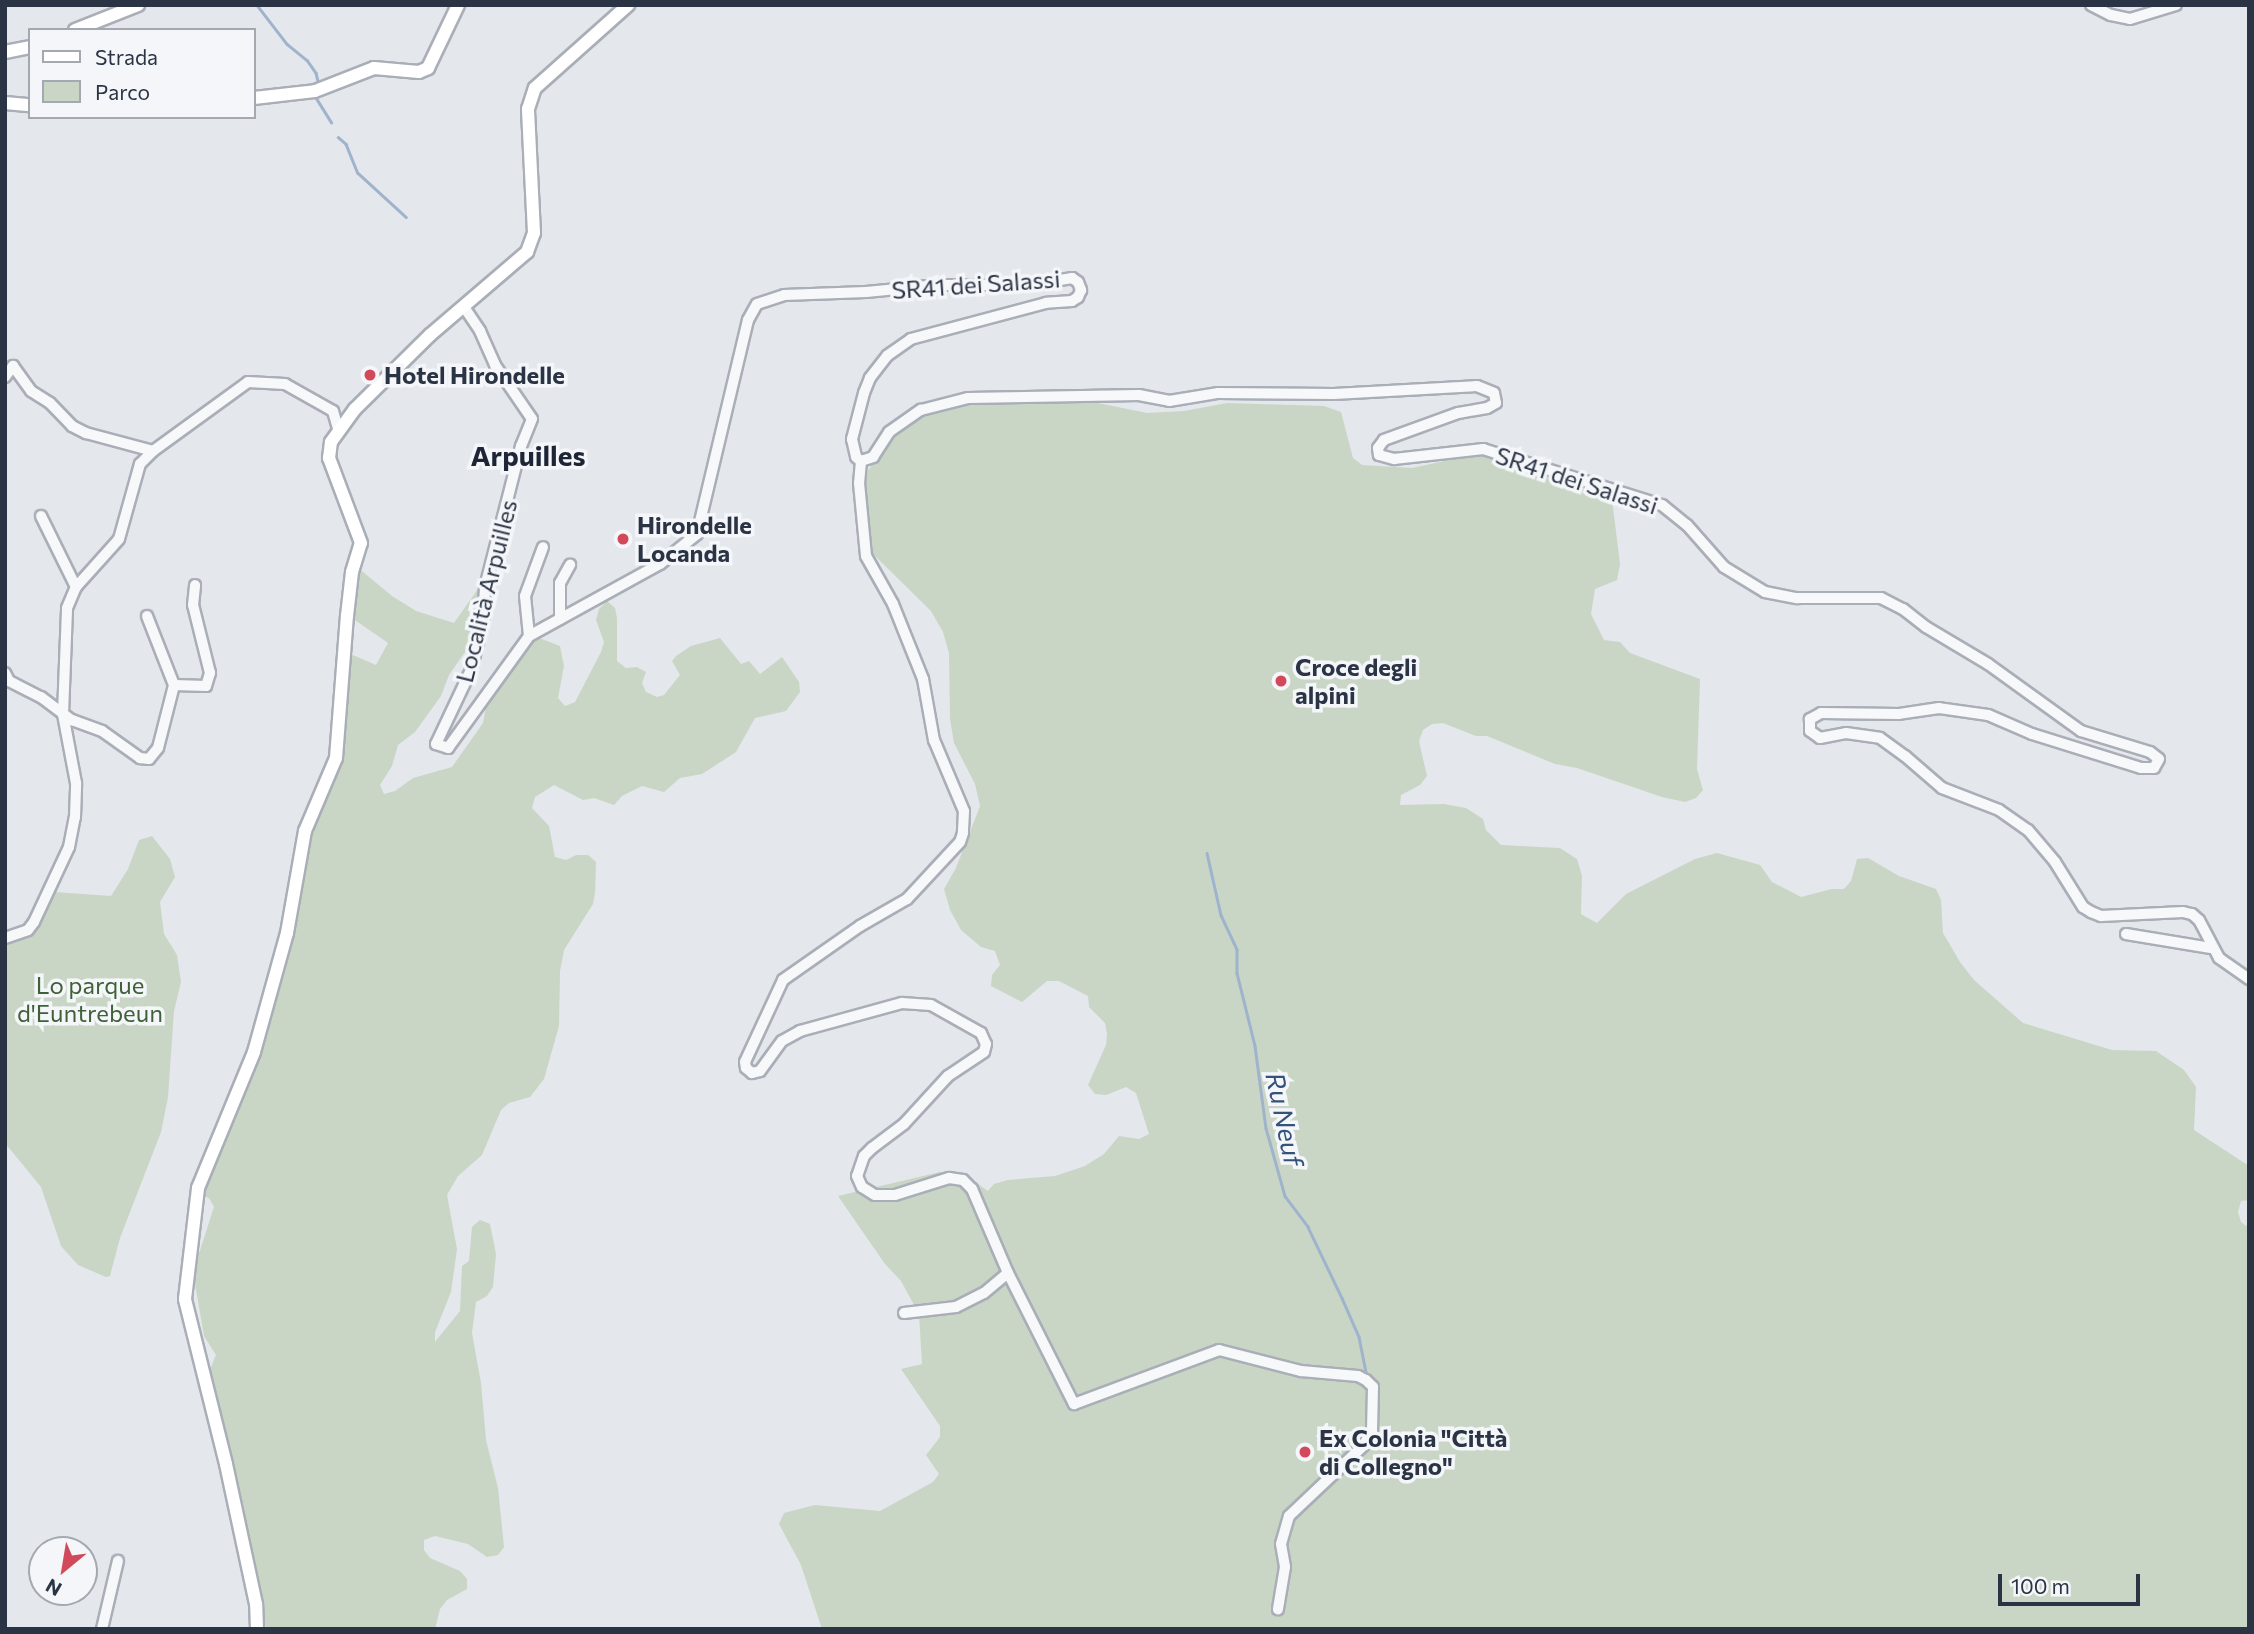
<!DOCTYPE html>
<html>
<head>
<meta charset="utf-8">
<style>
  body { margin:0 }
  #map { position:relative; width:2254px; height:1634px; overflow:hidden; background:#e4e7ec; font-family:Commissioner,sans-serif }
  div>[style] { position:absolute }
  .green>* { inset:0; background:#c9d6c5 }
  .stream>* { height:2.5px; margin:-1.25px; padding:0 1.25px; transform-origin:1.25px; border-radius:1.25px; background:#9fb4cc }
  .roads { filter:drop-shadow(2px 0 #a9aeb7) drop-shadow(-2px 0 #a9aeb7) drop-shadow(0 2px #a9aeb7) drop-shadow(0 -2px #a9aeb7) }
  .minor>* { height:10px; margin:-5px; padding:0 5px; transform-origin:5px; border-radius:5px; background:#f7f8fa }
  .major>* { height:12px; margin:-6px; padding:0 6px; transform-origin:6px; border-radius:6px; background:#fff }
  .dots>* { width:19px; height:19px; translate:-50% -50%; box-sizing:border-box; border:4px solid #f4f6f9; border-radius:50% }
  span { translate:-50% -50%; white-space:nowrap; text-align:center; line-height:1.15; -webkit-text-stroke:7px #f4f6f9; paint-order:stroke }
  .street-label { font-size:24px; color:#2b3445 }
  .poi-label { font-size:24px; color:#2b3445; font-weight:700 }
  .left { translate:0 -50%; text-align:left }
  .park-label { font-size:24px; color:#3f6138 }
  .water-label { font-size:26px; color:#34527a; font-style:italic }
  .quarter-label { font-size:28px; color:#1d2536; font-weight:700 }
  .frame { position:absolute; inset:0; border:7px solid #2b3445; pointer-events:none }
  .legend { position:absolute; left:28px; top:28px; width:228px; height:91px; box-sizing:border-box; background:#f4f6f9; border:2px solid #a4a8b1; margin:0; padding:9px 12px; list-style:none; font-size:21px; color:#2b3445 }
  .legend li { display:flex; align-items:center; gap:14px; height:35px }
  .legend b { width:35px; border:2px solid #a4a8b1 }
  .north { position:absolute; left:28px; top:1536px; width:70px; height:70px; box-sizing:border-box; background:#f4f6f9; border:2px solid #a4a8b1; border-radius:50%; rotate:210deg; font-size:19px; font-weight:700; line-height:28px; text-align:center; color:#2b3445 }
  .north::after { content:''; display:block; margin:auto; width:24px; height:32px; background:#d1495b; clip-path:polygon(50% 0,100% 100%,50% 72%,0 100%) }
  .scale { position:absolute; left:1998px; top:1574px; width:142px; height:32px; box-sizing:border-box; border:4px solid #2b3445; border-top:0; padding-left:9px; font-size:21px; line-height:24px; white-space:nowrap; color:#2b3445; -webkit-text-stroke:5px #f4f6f9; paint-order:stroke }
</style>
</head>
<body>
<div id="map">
  <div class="green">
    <i style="clip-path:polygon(1028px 402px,1093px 402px,1147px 413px,1184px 411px,1227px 403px,1324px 406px,1341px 412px,1353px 458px,1362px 465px,1412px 468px,1468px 456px,1497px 458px,1612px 499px,1620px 564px,1617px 580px,1595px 589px,1591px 614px,1604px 640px,1620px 642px,1630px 653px,1700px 679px,1697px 769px,1703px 790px,1696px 798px,1685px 802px,1662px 797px,1577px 768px,1555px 764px,1487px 736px,1476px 736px,1443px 723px,1432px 724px,1423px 730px,1419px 741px,1427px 776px,1420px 785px,1401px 795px,1400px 805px,1444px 804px,1466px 808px,1483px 819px,1486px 830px,1501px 845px,1560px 848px,1577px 859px,1582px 876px,1581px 914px,1597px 923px,1626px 894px,1695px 859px,1717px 853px,1760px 865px,1772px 882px,1801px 897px,1832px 889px,1844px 889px,1851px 881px,1857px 859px,1868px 858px,1899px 876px,1936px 889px,1941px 900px,1943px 933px,1960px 962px,1974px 980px,2023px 1023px,2112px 1050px,2156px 1051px,2184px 1070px,2196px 1087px,2194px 1130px,2249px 1166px,2249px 1200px,2241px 1201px,2238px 1212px,2241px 1222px,2249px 1228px,2249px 1629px,822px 1629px,801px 1565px,779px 1524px,784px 1513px,815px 1505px,880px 1511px,933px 1482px,939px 1474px,926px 1455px,940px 1437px,940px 1426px,901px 1369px,922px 1364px,919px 1314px,901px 1281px,885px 1264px,838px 1196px,940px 1172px,962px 1173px,988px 1191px,994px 1184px,1008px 1180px,1055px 1176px,1085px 1166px,1104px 1154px,1119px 1136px,1139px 1139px,1149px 1134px,1136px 1093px,1126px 1087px,1106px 1095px,1095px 1094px,1088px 1085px,1106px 1045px,1107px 1034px,1105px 1023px,1089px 1007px,1088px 996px,1059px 981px,1047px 981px,1022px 1002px,991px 986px,992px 975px,1000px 965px,995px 951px,981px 947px,961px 930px,950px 910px,944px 889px,956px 868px,980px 806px,975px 784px,954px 743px,950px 719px,949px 653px,943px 632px,931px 611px,870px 551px,863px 493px,864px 476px,895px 433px,910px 422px,931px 413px,979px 403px)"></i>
    <i style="clip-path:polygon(357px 567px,392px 596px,416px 611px,454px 623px,480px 586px,474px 639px,449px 675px,441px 696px,415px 732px,398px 745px,392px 766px,380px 785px,384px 794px,395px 791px,413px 778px,452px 767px,483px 723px,487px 701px,528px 645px,539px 638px,560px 646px,564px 666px,558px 698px,565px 706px,575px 702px,601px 652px,604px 642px,596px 620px,599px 609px,607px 601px,615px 608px,617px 618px,617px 661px,626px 668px,637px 667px,646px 672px,642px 683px,646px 692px,657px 697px,664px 695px,680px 675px,672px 661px,676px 656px,691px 646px,720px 638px,741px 664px,749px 661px,760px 674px,782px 657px,799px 682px,800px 692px,786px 711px,755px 718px,736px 752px,702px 774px,680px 778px,664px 792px,642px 786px,622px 796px,614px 805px,594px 798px,583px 800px,554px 785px,535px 797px,532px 808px,549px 826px,555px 857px,566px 860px,576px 855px,588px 855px,596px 862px,595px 893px,593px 904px,564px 950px,560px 971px,559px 1026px,544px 1079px,530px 1097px,509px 1103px,501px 1110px,482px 1155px,458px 1176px,447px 1195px,457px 1249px,451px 1292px,435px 1332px,435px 1342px,460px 1311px,462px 1266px,469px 1261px,472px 1227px,480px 1220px,490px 1224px,496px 1254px,493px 1287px,487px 1296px,476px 1302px,472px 1333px,481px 1383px,486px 1440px,498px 1488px,504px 1547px,498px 1555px,487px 1557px,468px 1544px,435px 1536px,424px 1540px,424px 1550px,430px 1558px,460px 1571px,467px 1579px,467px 1589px,447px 1600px,440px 1609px,435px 1629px,266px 1629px,209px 1372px,216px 1355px,204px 1336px,193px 1272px,214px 1207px,209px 1198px,202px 1196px,212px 1163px,236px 1109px,310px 826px,326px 795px,348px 653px,376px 665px,388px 643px,352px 618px)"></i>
    <i style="clip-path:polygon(152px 836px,170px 859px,175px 877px,160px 902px,164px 934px,177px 955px,181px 982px,174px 1011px,168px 1097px,161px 1132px,120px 1238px,110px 1276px,106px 1277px,78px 1265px,61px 1246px,41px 1187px,5px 1143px,5px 942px,34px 934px,54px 892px,111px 896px,128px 869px,139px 840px)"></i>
  </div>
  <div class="stream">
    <i style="left:257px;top:5px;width:49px;rotate:52.4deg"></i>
    <i style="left:287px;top:44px;width:26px;rotate:39deg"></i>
    <i style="left:307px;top:60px;width:16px;rotate:55deg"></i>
    <i style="left:316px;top:73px;width:12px;rotate:76deg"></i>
    <i style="left:315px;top:96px;width:31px;rotate:58deg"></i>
    <i style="left:338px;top:137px;width:11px;rotate:41deg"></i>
    <i style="left:346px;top:144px;width:31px;rotate:68deg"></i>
    <i style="left:358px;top:173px;width:65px;rotate:42.5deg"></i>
    <i style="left:1207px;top:853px;width:64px;rotate:77.3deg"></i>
    <i style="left:1221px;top:915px;width:38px;rotate:65deg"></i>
    <i style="left:1237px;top:950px;width:23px;rotate:90deg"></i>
    <i style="left:1237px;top:973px;width:75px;rotate:76.1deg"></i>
    <i style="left:1255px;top:1046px;width:83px;rotate:82.4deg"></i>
    <i style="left:1266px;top:1128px;width:71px;rotate:74.4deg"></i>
    <i style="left:1285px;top:1196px;width:39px;rotate:53deg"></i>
    <i style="left:1308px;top:1227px;width:79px;rotate:64.4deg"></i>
    <i style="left:1342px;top:1298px;width:43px;rotate:66.4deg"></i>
    <i style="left:1359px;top:1337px;width:41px;rotate:78.7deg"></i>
  </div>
  <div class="roads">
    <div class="minor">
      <i style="left:2091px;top:5px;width:22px;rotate:27deg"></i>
      <i style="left:2111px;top:15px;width:19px;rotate:12deg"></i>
      <i style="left:2130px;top:19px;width:48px;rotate:-16.9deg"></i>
      <i style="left:464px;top:307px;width:29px;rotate:56deg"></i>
      <i style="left:480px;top:331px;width:37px;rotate:66deg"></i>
      <i style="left:495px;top:365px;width:65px;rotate:55.6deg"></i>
      <i style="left:532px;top:419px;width:29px;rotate:112deg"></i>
      <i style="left:521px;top:446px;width:146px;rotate:104.3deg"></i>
      <i style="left:485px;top:587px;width:37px;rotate:93deg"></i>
      <i style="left:483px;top:624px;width:48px;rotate:104.6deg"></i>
      <i style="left:471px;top:670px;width:82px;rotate:115.3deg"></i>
      <i style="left:436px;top:744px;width:13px;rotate:18deg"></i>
      <i style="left:448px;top:748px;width:138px;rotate:-54.1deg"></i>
      <i style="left:529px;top:636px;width:149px;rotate:-28.8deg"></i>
      <i style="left:660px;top:564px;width:48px;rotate:-39deg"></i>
      <i style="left:697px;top:534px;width:220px;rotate:-76.6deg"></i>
      <i style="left:748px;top:320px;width:18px;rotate:-61deg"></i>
      <i style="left:757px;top:304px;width:28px;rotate:-18deg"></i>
      <i style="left:784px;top:295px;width:82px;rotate:-2.1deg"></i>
      <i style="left:866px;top:292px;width:73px;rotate:-5.5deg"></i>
      <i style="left:939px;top:285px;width:89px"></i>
      <i style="left:1028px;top:285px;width:45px;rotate:-9deg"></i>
      <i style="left:1072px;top:278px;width:7px;rotate:34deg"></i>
      <i style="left:1078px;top:282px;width:9px;rotate:69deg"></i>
      <i style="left:1081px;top:290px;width:8px;rotate:113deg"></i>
      <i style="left:1078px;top:297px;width:7px;rotate:146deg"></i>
      <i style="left:1072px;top:301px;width:26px;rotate:176deg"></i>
      <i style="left:1046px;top:303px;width:140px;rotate:165.1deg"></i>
      <i style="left:911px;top:339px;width:29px;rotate:145deg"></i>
      <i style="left:887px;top:356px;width:28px;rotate:128deg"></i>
      <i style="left:870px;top:378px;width:16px;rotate:112deg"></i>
      <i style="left:864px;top:393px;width:48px;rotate:104.6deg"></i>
      <i style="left:852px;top:439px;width:18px;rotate:77deg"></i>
      <i style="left:856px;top:457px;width:6px;rotate:39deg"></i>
      <i style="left:861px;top:461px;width:13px;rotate:-18deg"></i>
      <i style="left:873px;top:457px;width:30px;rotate:-57deg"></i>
      <i style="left:889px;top:432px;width:39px;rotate:-35deg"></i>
      <i style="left:921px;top:410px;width:49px;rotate:-14.3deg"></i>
      <i style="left:968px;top:398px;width:171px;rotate:-1deg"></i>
      <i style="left:1139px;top:395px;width:31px;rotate:11deg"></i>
      <i style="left:1169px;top:401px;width:50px;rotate:-9.3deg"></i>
      <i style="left:1218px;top:393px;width:116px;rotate:0.5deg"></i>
      <i style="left:1334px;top:394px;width:143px;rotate:-3.2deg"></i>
      <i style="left:1477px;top:386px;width:18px;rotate:22deg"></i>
      <i style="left:1494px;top:393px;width:10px;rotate:79deg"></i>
      <i style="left:1496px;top:403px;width:10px;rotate:151deg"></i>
      <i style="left:1487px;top:408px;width:29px;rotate:170deg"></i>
      <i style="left:1458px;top:413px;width:79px;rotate:160deg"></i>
      <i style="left:1384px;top:440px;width:10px;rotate:127deg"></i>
      <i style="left:1378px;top:448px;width:7px;rotate:82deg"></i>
      <i style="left:1379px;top:455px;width:16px;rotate:15deg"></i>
      <i style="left:1394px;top:459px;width:90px;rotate:-6.4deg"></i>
      <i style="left:1483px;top:449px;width:188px;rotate:17.4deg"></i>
      <i style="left:1662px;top:505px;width:32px;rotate:39deg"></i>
      <i style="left:1687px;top:525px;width:56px;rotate:48.6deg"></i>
      <i style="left:1724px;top:567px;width:48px;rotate:31.4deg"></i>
      <i style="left:1765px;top:592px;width:33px;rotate:11deg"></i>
      <i style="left:1797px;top:598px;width:84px"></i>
      <i style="left:1881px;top:598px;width:25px;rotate:27deg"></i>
      <i style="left:1903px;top:609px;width:29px;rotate:38deg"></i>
      <i style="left:1926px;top:627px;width:72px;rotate:30.8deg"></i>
      <i style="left:1988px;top:664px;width:115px;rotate:35.8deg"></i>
      <i style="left:2081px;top:731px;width:72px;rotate:16.9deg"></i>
      <i style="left:2150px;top:752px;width:11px;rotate:38deg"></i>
      <i style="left:2159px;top:759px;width:10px;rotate:119deg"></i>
      <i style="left:2154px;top:768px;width:13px;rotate:180deg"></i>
      <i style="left:2141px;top:768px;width:114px;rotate:-162.7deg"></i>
      <i style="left:2032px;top:734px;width:48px;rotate:-156.6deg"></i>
      <i style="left:1988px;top:715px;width:49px;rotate:-171.9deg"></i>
      <i style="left:1939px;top:708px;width:40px;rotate:171.5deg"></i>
      <i style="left:1899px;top:714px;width:78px;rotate:-179.3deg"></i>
      <i style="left:1821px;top:713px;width:13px;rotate:151deg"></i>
      <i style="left:1810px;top:719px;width:12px;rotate:90deg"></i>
      <i style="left:1810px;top:731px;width:12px;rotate:35deg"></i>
      <i style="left:1820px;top:738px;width:26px;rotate:-11deg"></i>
      <i style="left:1846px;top:733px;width:34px;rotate:8deg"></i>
      <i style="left:1880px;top:738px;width:31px;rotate:36deg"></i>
      <i style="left:1905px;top:756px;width:49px;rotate:40.9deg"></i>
      <i style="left:1942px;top:788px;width:61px;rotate:21.1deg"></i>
      <i style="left:1999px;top:810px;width:35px;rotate:35deg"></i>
      <i style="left:2028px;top:830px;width:42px;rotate:49.8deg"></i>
      <i style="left:2055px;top:862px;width:53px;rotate:58.1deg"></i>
      <i style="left:2083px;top:907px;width:9px;rotate:32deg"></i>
      <i style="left:2091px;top:912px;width:11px;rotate:22deg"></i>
      <i style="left:2101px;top:916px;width:82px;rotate:-2.8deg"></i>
      <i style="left:2183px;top:912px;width:9px;rotate:13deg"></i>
      <i style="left:2192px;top:914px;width:9px;rotate:41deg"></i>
      <i style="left:2199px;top:920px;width:43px;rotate:62.2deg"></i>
      <i style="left:2219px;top:958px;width:37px;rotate:35deg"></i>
      <i style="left:5px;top:377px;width:14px;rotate:-54deg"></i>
      <i style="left:13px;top:366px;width:31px;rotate:54deg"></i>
      <i style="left:31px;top:391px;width:22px;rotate:32deg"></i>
      <i style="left:50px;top:403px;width:32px;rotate:46deg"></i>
      <i style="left:72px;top:426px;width:16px;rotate:27deg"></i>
      <i style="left:86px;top:433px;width:69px;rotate:15deg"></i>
      <i style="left:861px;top:461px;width:22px;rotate:95deg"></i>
      <i style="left:859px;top:483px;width:73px;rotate:84.5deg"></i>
      <i style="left:866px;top:556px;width:55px;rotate:60.6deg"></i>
      <i style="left:893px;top:604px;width:81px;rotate:68.2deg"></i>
      <i style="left:923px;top:679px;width:62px;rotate:79.8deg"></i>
      <i style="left:934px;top:740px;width:77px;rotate:67.1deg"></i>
      <i style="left:964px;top:811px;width:22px;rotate:93deg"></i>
      <i style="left:963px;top:833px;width:9px;rotate:108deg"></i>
      <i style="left:960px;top:842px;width:78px;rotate:132.9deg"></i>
      <i style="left:907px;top:899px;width:54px;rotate:150.1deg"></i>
      <i style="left:860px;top:926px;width:94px;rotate:145deg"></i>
      <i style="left:783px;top:980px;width:90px;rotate:114.9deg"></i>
      <i style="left:745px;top:1062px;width:6px;rotate:81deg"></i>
      <i style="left:746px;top:1068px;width:8px;rotate:40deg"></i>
      <i style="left:752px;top:1073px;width:8px;rotate:-14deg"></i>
      <i style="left:760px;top:1071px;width:37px;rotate:-54deg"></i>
      <i style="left:782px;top:1041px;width:21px;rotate:-29deg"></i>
      <i style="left:800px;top:1031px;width:106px;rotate:-15.4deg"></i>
      <i style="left:902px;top:1003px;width:29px;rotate:4deg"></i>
      <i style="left:931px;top:1005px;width:57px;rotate:29.2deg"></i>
      <i style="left:981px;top:1033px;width:12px;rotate:66deg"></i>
      <i style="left:986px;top:1044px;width:8px;rotate:104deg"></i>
      <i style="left:984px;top:1052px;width:43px;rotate:146.3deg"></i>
      <i style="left:948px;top:1076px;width:65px;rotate:132.5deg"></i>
      <i style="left:904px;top:1124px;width:40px;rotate:143deg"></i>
      <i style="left:872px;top:1148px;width:11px;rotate:135deg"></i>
      <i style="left:864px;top:1156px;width:21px;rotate:109deg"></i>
      <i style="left:857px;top:1176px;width:12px;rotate:66deg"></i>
      <i style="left:862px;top:1187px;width:15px;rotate:32deg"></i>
      <i style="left:875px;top:1195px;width:20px"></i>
      <i style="left:895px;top:1195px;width:57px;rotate:-17.5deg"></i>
      <i style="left:949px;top:1178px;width:14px;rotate:8deg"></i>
      <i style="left:963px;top:1180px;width:13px;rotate:45deg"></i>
      <i style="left:972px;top:1189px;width:91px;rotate:66.8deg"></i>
      <i style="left:1008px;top:1273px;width:147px;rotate:63.3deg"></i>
      <i style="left:1074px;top:1404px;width:155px;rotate:-20.4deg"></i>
      <i style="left:1219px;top:1350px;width:85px;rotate:14.4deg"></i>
      <i style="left:1301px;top:1371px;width:57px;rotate:5deg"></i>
      <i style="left:1358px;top:1376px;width:9px;rotate:27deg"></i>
      <i style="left:1366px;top:1380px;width:10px;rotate:45deg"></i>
      <i style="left:1373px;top:1387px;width:44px;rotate:91.3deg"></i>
      <i style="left:1372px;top:1431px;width:17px;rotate:121deg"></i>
      <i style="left:1363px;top:1446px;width:102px;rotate:136.6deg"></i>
      <i style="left:1289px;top:1516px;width:29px;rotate:106deg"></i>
      <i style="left:1281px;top:1544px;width:23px;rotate:80deg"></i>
      <i style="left:1285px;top:1567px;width:43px;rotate:99.5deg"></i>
      <i style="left:41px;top:516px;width:79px;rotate:63.8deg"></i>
      <i style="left:147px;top:616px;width:74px;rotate:68.6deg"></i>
      <i style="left:560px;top:619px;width:36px;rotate:-90deg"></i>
      <i style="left:560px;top:583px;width:21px;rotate:-61deg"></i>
      <i style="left:529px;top:636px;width:40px;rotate:-95.7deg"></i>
      <i style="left:525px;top:596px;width:52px;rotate:-69.8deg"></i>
      <i style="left:5px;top:673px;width:9px;rotate:63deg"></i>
      <i style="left:9px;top:681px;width:36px;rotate:27deg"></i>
      <i style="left:41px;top:697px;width:39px;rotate:37deg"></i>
      <i style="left:72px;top:720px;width:32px;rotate:20deg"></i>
      <i style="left:102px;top:731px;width:47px;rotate:35.4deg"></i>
      <i style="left:140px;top:758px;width:9px;rotate:6deg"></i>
      <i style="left:149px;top:759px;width:14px;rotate:-51deg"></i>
      <i style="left:158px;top:748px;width:65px;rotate:-75.7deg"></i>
      <i style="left:174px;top:685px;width:32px;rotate:2deg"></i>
      <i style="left:206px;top:686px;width:14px;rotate:-73deg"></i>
      <i style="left:210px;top:673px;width:70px;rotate:-104deg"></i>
      <i style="left:193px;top:605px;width:20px;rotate:-84deg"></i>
      <i style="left:2126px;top:934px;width:86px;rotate:9.4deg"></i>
      <i style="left:5px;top:938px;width:24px;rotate:-19deg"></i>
      <i style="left:28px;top:930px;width:10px;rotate:-53deg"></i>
      <i style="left:34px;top:922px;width:83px;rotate:-65deg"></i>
      <i style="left:69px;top:847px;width:31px;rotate:-79deg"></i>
      <i style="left:75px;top:817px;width:34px;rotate:-88deg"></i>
      <i style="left:76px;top:783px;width:70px;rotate:-100.7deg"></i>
      <i style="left:63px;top:714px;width:106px;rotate:-87.8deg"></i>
      <i style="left:67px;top:608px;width:23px;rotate:-67deg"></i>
      <i style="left:76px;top:587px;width:64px;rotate:-48.1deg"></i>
      <i style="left:119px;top:539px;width:78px;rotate:-74.4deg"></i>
      <i style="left:140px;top:464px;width:18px;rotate:-45deg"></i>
      <i style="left:153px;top:451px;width:117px;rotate:-36deg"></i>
      <i style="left:248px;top:382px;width:37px;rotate:3deg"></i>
      <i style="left:285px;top:384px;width:55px;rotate:29.4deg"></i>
      <i style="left:333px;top:411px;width:19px;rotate:74deg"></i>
      <i style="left:904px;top:1313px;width:52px;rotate:-6.6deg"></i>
      <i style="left:956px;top:1307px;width:31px;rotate:-27deg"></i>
      <i style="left:984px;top:1293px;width:31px;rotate:-40deg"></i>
      <i style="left:102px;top:1629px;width:70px;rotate:-76.8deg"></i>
    </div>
    <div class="major">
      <i style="left:75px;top:30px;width:68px;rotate:-21.6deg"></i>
      <i style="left:5px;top:52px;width:25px;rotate:-11deg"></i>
      <i style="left:254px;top:98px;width:61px;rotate:-6.5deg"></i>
      <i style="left:315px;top:91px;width:63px;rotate:-21.3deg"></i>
      <i style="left:374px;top:68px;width:45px;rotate:5.1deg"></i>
      <i style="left:419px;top:72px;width:10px;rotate:-24deg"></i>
      <i style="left:428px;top:68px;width:70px;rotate:-64.5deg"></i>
      <i style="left:5px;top:103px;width:25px;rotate:5deg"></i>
      <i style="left:257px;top:1629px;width:25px;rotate:-92deg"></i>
      <i style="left:256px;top:1604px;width:143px;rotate:-102.1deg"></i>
      <i style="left:226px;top:1464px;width:170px;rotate:-104deg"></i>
      <i style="left:185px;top:1299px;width:112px;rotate:-83.3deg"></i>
      <i style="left:198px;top:1188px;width:147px;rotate:-67.6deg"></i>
      <i style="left:254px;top:1052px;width:123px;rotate:-74.5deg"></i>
      <i style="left:287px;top:933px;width:104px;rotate:-80deg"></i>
      <i style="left:305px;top:831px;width:79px;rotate:-67deg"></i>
      <i style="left:336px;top:758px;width:142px;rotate:-85.6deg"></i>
      <i style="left:347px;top:616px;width:44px;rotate:-83.5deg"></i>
      <i style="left:352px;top:572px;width:30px;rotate:-73deg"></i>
      <i style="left:361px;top:543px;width:91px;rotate:-110.6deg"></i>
      <i style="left:329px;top:458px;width:16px;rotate:-83deg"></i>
      <i style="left:331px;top:442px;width:41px;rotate:-54deg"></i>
      <i style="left:355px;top:409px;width:105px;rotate:-44.6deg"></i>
      <i style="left:430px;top:335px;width:128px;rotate:-40.6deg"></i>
      <i style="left:527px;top:252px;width:20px;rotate:-70deg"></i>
      <i style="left:534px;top:233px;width:124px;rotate:-92.8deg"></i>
      <i style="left:528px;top:109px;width:22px;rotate:-72deg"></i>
      <i style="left:535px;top:88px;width:125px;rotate:-41.7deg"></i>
    </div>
  </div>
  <div class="dots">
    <i style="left:370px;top:375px;background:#d1495b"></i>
    <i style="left:623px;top:539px;background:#d1495b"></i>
    <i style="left:1281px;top:681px;background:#d1495b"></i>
    <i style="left:1305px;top:1452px;background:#d1495b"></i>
  </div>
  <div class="street-label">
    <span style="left:976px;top:284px;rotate:-4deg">SR41 dei Salassi</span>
    <span style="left:1577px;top:480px;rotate:18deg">SR41 dei Salassi</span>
    <span style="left:486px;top:591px;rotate:-76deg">Località Arpuilles</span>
  </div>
  <div class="poi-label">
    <span class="left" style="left:384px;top:375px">Hotel Hirondelle</span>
    <span class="left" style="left:637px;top:539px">Hirondelle<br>Locanda</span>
    <span class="left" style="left:1295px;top:681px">Croce degli<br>alpini</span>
    <span class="left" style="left:1319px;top:1452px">Ex Colonia "Città<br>di Collegno"</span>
  </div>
  <div class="park-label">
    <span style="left:90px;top:999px">Lo parque<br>d'Euntrebeun</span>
  </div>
  <div class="water-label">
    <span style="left:1285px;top:1119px;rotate:78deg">Ru Neuf</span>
  </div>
  <div class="quarter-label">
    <span style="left:528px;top:455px">Arpuilles</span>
  </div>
  <div class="frame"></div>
  <ul class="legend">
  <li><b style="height:9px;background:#fff"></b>Strada</li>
  <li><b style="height:19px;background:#c9d6c5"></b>Parco</li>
  </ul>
  <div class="north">N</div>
  <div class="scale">100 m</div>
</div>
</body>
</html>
